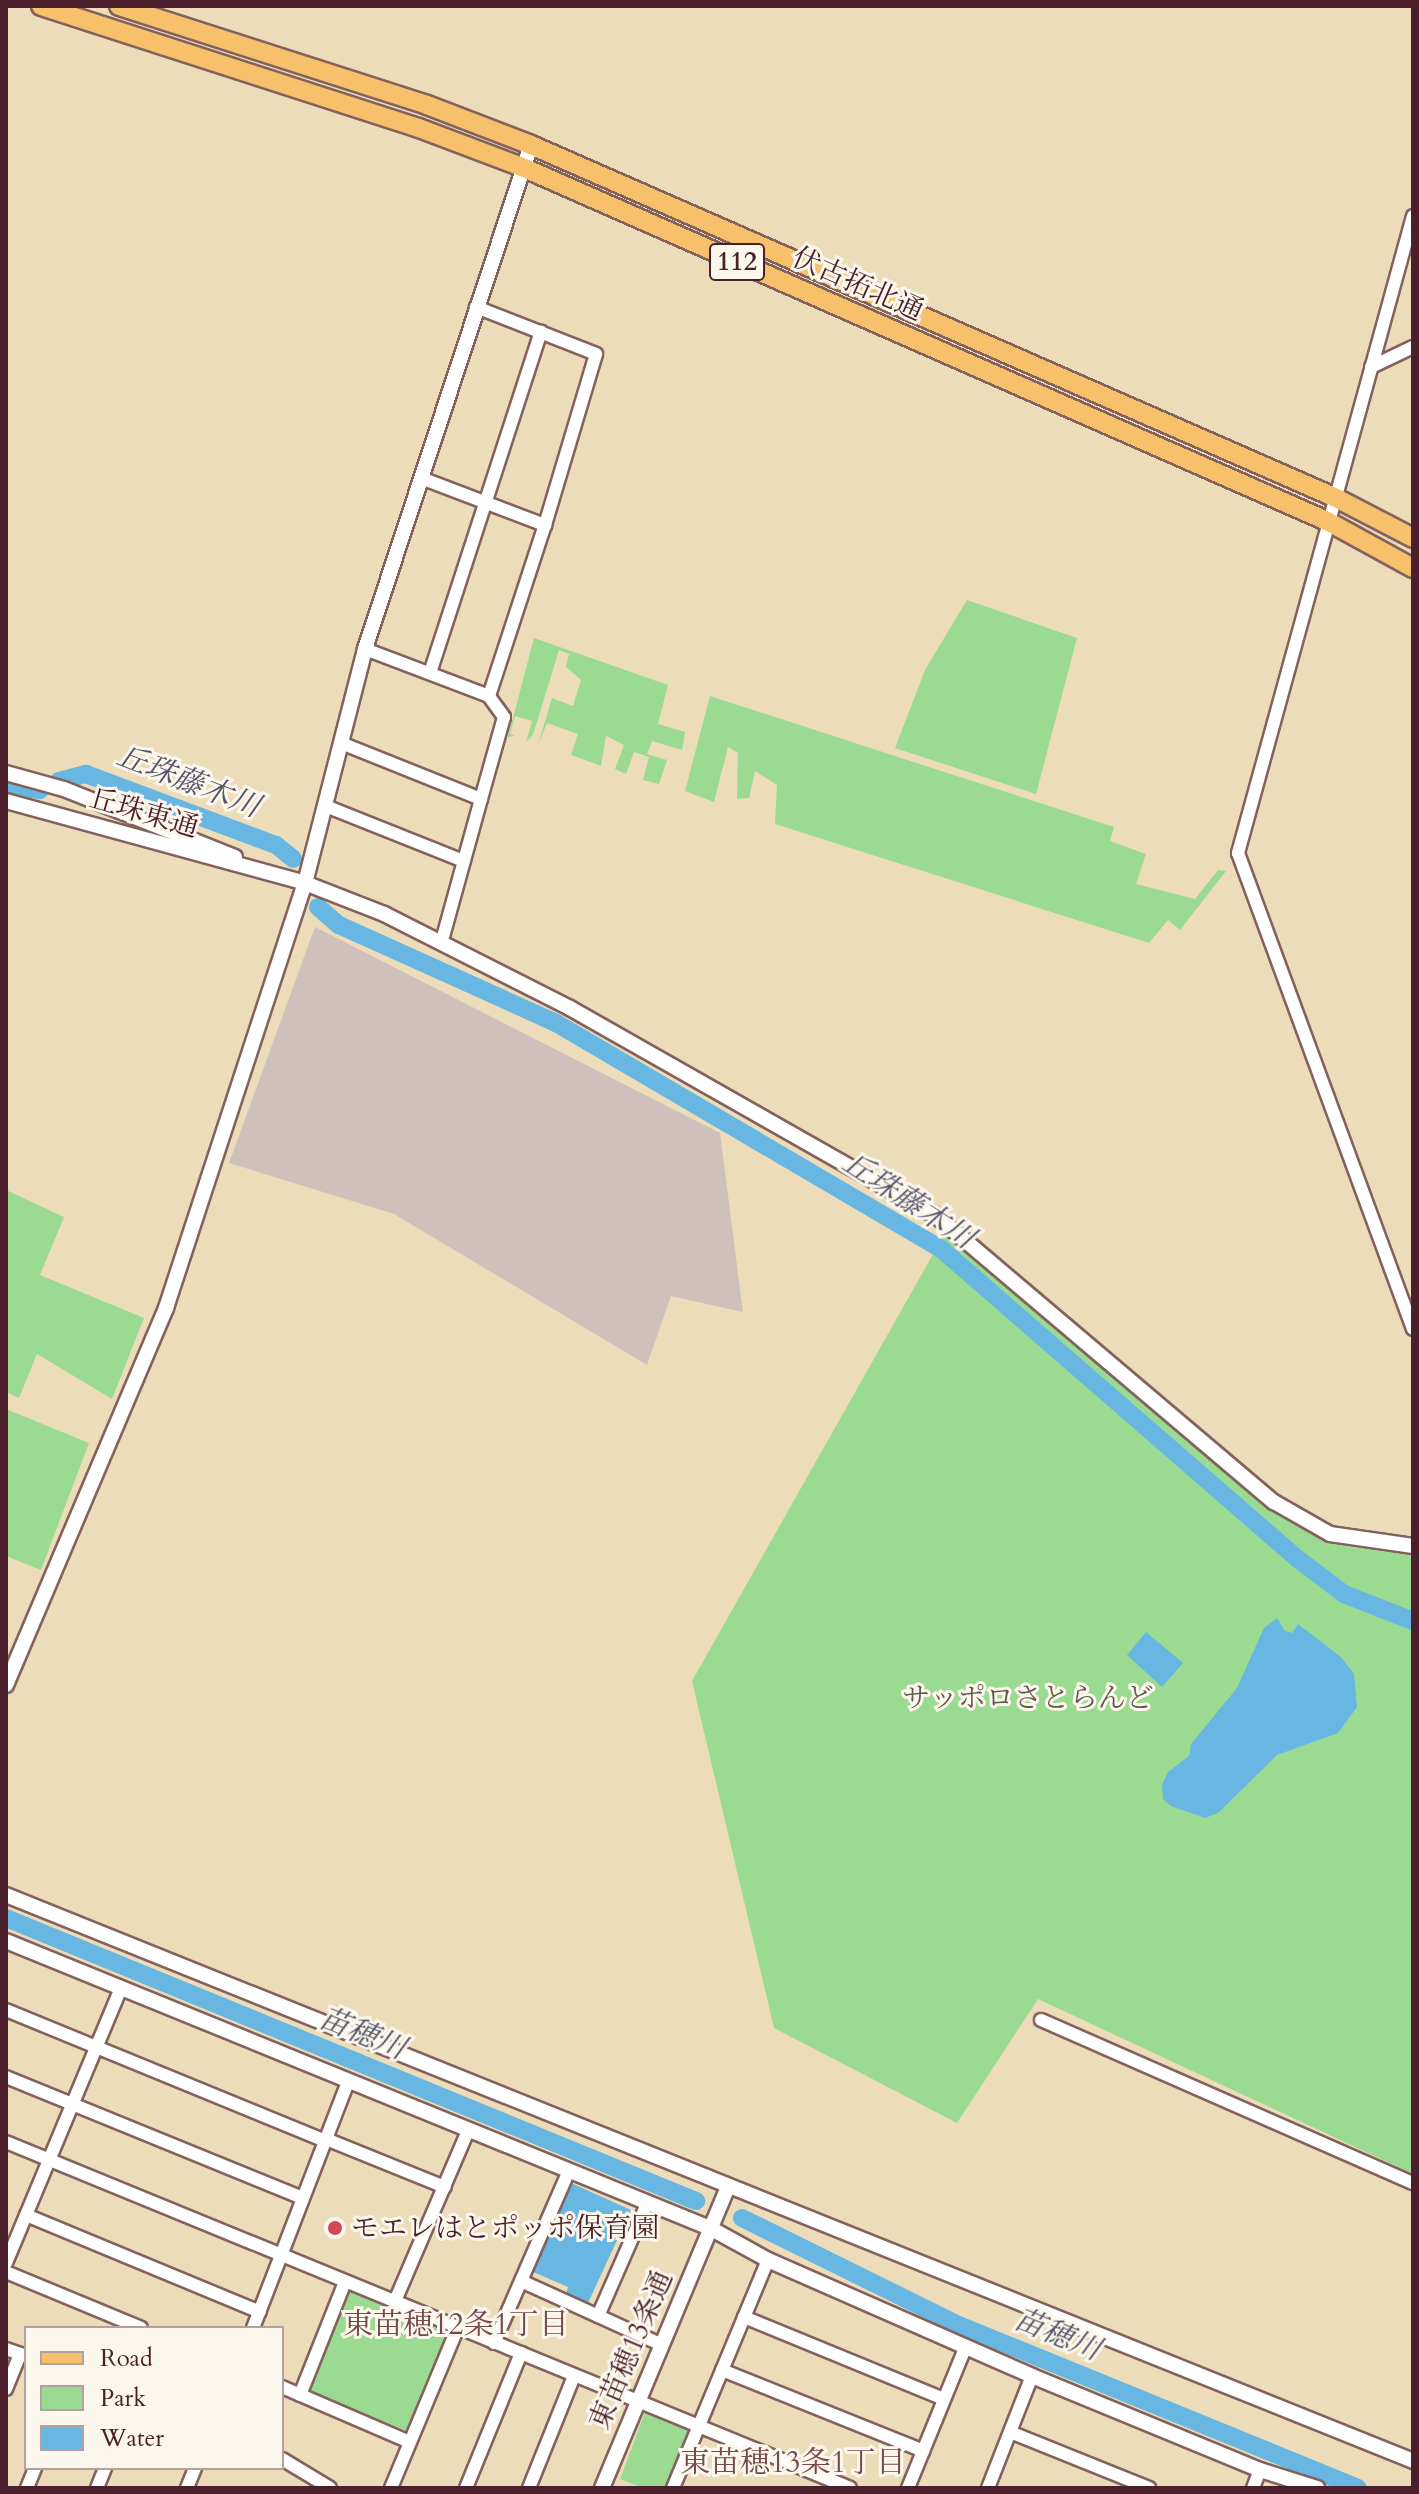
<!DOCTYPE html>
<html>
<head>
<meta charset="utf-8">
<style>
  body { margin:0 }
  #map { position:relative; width:1419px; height:2494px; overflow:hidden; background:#eddcba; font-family:Cardo,"Noto Serif JP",serif }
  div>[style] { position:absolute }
  .industrial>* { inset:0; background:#d0c0bc }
  .green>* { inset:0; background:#9adb91 }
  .water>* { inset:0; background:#68b7e2 }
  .river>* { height:18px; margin:-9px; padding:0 9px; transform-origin:9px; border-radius:9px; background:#68b7e2 }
  .roads { filter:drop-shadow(2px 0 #83615d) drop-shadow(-2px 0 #83615d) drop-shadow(0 2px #83615d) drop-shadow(0 -2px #83615d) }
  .minor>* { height:12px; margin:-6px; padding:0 6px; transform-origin:6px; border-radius:6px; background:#fff }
  .tertiary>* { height:14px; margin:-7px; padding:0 7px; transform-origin:7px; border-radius:7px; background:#fff }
  .primary>* { height:18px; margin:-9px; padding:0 9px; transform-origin:9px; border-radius:9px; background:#f7c06b }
  .dots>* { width:22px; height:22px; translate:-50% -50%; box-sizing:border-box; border:4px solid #fbf7ec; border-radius:50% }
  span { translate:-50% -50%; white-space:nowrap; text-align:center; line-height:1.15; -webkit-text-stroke:6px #fbf7ec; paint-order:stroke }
  .shield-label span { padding:2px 6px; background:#fbf7ec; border:2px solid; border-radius:6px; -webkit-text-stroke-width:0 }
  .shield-label { font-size:26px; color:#4a1f2b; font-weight:700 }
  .street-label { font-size:28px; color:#4a1f2b }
  .park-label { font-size:28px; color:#62574a }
  .poi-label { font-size:28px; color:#4a1f2b }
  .left { translate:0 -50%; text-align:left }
  .water-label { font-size:30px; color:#54546b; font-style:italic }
  .neighbourhood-label { font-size:30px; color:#754a4b }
  .frame { position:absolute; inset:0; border:8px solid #4a1f2b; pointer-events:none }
  .legend { position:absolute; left:24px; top:2326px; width:260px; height:144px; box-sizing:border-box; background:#fbf7ec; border:2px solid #b4a19f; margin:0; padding:10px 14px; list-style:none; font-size:24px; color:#4a1f2b }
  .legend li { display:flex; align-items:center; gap:16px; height:40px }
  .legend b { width:40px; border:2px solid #b4a19f }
</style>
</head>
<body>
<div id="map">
  <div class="industrial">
    <i style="clip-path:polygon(315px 927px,720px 1133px,743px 1312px,671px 1296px,647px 1365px,394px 1214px,229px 1163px)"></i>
  </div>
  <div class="green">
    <i style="clip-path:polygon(967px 600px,1077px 638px,1036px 794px,895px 748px,925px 670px)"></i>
    <i style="clip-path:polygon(534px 638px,668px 685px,658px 724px,685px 732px,682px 750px,652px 741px,647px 754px,667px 760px,659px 784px,643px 780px,649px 757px,634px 752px,626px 774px,615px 769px,624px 745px,606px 736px,601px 766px,571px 755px,578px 734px,547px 723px,538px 745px,552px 698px,573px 706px,581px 680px,566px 667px,569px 654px,559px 650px,533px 735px,526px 742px,532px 721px,515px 716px,510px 734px,515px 736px,508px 737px)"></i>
    <i style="clip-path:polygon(710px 696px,1114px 827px,1110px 841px,1146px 854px,1136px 884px,1195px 899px,1218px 870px,1226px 871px,1180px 930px,1168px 920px,1149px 943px,775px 824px,777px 785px,755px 771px,749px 798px,737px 799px,738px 753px,728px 747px,714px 802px,685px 791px)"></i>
    <i style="clip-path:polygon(6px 1190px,64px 1217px,40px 1275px,144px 1318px,112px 1399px,37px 1354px,19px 1398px,6px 1392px)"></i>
    <i style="clip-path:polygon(945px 1233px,990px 1264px,1260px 1501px,1294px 1524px,1350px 1547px,1413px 1553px,1413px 2174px,1038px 1999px,957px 2123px,774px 2028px,692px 1681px)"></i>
    <i style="clip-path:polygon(6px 1409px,89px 1443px,41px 1570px,6px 1556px)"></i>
    <i style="clip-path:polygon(348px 2286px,450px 2327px,408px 2431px,306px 2390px)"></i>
    <i style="clip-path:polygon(645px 2412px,690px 2430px,666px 2488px,643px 2488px,620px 2479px)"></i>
  </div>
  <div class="water">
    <i style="clip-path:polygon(1277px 1618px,1285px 1631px,1292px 1633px,1298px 1624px,1341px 1657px,1354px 1674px,1357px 1707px,1338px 1733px,1277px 1755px,1218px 1813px,1205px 1818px,1171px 1806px,1163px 1799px,1162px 1785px,1168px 1772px,1189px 1756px,1191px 1744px,1237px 1688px,1264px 1628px)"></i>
    <i style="clip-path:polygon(1146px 1632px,1183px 1663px,1162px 1687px,1127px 1655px)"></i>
    <i style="clip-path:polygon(571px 2183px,631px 2210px,588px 2303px,566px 2294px,568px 2287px,531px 2271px)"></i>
  </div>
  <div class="river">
    <i style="left:59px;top:781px;width:28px;rotate:-15deg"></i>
    <i style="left:86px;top:774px;width:203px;rotate:20.5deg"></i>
    <i style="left:276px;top:845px;width:22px;rotate:39deg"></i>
    <i style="left:6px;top:786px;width:34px;rotate:7deg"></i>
    <i style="left:318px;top:907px;width:28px;rotate:41deg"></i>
    <i style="left:339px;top:925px;width:238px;rotate:24.3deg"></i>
    <i style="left:556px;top:1023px;width:445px;rotate:30.4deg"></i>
    <i style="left:940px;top:1248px;width:474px;rotate:41deg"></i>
    <i style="left:1298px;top:1559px;width:58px;rotate:37.3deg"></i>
    <i style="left:1344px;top:1594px;width:74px;rotate:21.4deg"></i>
    <i style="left:6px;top:1918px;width:746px;rotate:22.3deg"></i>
    <i style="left:742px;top:2218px;width:237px;rotate:26.3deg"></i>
    <i style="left:954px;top:2323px;width:436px;rotate:22.2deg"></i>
  </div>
  <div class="roads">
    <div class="minor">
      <i style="left:1413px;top:216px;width:661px;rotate:105.36deg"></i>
      <i style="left:1238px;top:853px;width:507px;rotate:69.81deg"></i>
      <i style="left:1371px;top:367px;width:47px;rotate:-25.5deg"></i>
      <i style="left:421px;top:478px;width:133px;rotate:20.8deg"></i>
      <i style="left:365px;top:649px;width:133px;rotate:20.8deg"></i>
      <i style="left:489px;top:696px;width:180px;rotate:-71.9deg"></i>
      <i style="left:545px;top:525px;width:178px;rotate:-73.4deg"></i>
      <i style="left:596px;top:354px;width:129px;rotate:-158.6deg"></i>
      <i style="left:430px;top:673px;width:359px;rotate:-72deg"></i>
      <i style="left:341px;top:743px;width:151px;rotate:21.8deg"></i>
      <i style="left:481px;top:799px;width:147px;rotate:105.4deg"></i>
      <i style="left:481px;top:799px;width:85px;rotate:-74.3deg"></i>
      <i style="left:504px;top:717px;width:26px;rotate:-126deg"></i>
      <i style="left:328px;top:807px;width:146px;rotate:21.7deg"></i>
      <i style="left:6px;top:2010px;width:345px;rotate:22.3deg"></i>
      <i style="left:1041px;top:2020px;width:406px;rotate:23.7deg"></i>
      <i style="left:6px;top:2077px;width:320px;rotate:22.2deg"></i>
      <i style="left:326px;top:2139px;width:128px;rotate:22deg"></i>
      <i style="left:6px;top:2142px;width:912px;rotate:22.29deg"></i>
      <i style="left:26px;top:2215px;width:253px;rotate:22.5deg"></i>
      <i style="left:6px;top:2263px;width:296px;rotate:-67.3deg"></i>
      <i style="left:6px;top:2272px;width:146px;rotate:22.5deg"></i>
      <i style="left:521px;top:2281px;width:155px;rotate:24.4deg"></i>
      <i style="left:395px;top:2301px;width:183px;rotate:-66.8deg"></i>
      <i style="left:598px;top:2316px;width:120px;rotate:-66.4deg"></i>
      <i style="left:744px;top:2317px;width:216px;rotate:22.3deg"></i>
      <i style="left:253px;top:2328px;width:261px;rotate:-68.9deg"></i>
      <i style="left:494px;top:2343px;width:185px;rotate:-66.5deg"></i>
      <i style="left:6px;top:2349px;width:21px;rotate:19deg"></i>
      <i style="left:722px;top:2370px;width:217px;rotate:21.9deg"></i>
      <i style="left:282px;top:2387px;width:139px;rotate:23.3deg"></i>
      <i style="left:6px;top:2389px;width:38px;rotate:-68deg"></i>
      <i style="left:300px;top:2395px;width:122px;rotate:-68.3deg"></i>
      <i style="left:1010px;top:2432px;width:150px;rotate:21.9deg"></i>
      <i style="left:282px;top:2459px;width:56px;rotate:31.1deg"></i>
      <i style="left:27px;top:2488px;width:22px;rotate:-68deg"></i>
      <i style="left:97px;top:2488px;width:22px;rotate:-68deg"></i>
      <i style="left:187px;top:2488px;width:22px;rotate:-68deg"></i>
      <i style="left:391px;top:2488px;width:174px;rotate:-67.4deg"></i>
      <i style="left:466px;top:2488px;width:146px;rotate:-67.8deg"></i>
      <i style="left:529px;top:2488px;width:121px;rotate:-68.1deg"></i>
      <i style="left:673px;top:2488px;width:247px;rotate:-67.4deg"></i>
      <i style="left:908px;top:2488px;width:151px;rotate:-67.8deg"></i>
      <i style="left:988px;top:2488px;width:120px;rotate:-68.6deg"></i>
      <i style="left:1253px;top:2488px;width:19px;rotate:-69deg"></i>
    </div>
    <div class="tertiary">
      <i style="left:6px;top:773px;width:60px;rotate:15.4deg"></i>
      <i style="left:64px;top:789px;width:184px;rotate:21.7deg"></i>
      <i style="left:6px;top:801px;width:310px;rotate:15.3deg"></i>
      <i style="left:305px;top:883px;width:85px;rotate:21.4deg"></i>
      <i style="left:384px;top:914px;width:208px;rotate:26.8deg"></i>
      <i style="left:570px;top:1008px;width:420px;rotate:29.6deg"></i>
      <i style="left:935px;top:1215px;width:444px;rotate:40.3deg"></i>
      <i style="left:1274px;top:1502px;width:64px;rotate:29.7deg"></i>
      <i style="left:1330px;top:1534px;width:84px;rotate:8.2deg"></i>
      <i style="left:6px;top:1685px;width:410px;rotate:-67deg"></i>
      <i style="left:166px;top:1308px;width:447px;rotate:-71.9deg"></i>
      <i style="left:305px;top:883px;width:242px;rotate:-75.6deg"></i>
      <i style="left:365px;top:649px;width:531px;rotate:-71.77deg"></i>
      <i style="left:6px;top:1895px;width:1517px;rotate:21.91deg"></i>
      <i style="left:6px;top:1941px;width:760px;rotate:22.18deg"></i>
      <i style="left:710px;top:2228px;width:66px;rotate:28.9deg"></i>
      <i style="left:768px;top:2260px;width:288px;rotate:23.7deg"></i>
      <i style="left:1032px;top:2376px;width:247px;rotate:22.4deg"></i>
      <i style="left:1260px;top:2470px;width:60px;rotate:17.5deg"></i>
      <i style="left:602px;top:2488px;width:324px;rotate:-67.3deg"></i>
    </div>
    <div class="primary">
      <i style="left:41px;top:6px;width:397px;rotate:17.9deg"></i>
      <i style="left:419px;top:128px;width:110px;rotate:20.7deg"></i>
      <i style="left:522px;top:167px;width:879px;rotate:23.74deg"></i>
      <i style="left:1327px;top:521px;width:98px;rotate:28.7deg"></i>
      <i style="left:119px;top:6px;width:324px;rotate:17.8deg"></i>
      <i style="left:427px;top:105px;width:111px;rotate:21deg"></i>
      <i style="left:531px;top:145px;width:877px;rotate:23.67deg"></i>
      <i style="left:1334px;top:497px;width:89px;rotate:27.4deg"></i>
    </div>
  </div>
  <div class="dots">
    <i style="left:335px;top:2228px;background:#d1495b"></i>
  </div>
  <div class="shield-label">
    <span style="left:737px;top:262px">112</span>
  </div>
  <div class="street-label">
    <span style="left:858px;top:284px;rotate:24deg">伏古拓北通</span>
    <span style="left:144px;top:813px;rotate:16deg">丘珠東通</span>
    <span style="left:631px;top:2350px;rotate:-67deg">東苗穂13条通</span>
  </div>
  <div class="park-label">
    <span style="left:1028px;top:1698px">サッポロさとらんど</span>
  </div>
  <div class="poi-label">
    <span class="left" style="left:351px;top:2228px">モエレはとポッポ保育園</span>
  </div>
  <div class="water-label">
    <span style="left:188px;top:782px;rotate:21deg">丘珠藤木川</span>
    <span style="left:908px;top:1201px;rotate:33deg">丘珠藤木川</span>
    <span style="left:362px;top:2034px;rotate:22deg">苗穂川</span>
    <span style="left:1057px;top:2335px;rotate:22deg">苗穂川</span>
  </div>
  <div class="neighbourhood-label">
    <span style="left:456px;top:2325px">東苗穂12条1丁目</span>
    <span style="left:793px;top:2463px">東苗穂13条1丁目</span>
  </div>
  <div class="frame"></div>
  <ul class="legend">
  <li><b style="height:10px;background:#f7c06b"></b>Road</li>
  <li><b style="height:22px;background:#9adb91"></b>Park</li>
  <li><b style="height:22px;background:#68b7e2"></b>Water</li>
  </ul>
</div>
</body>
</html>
